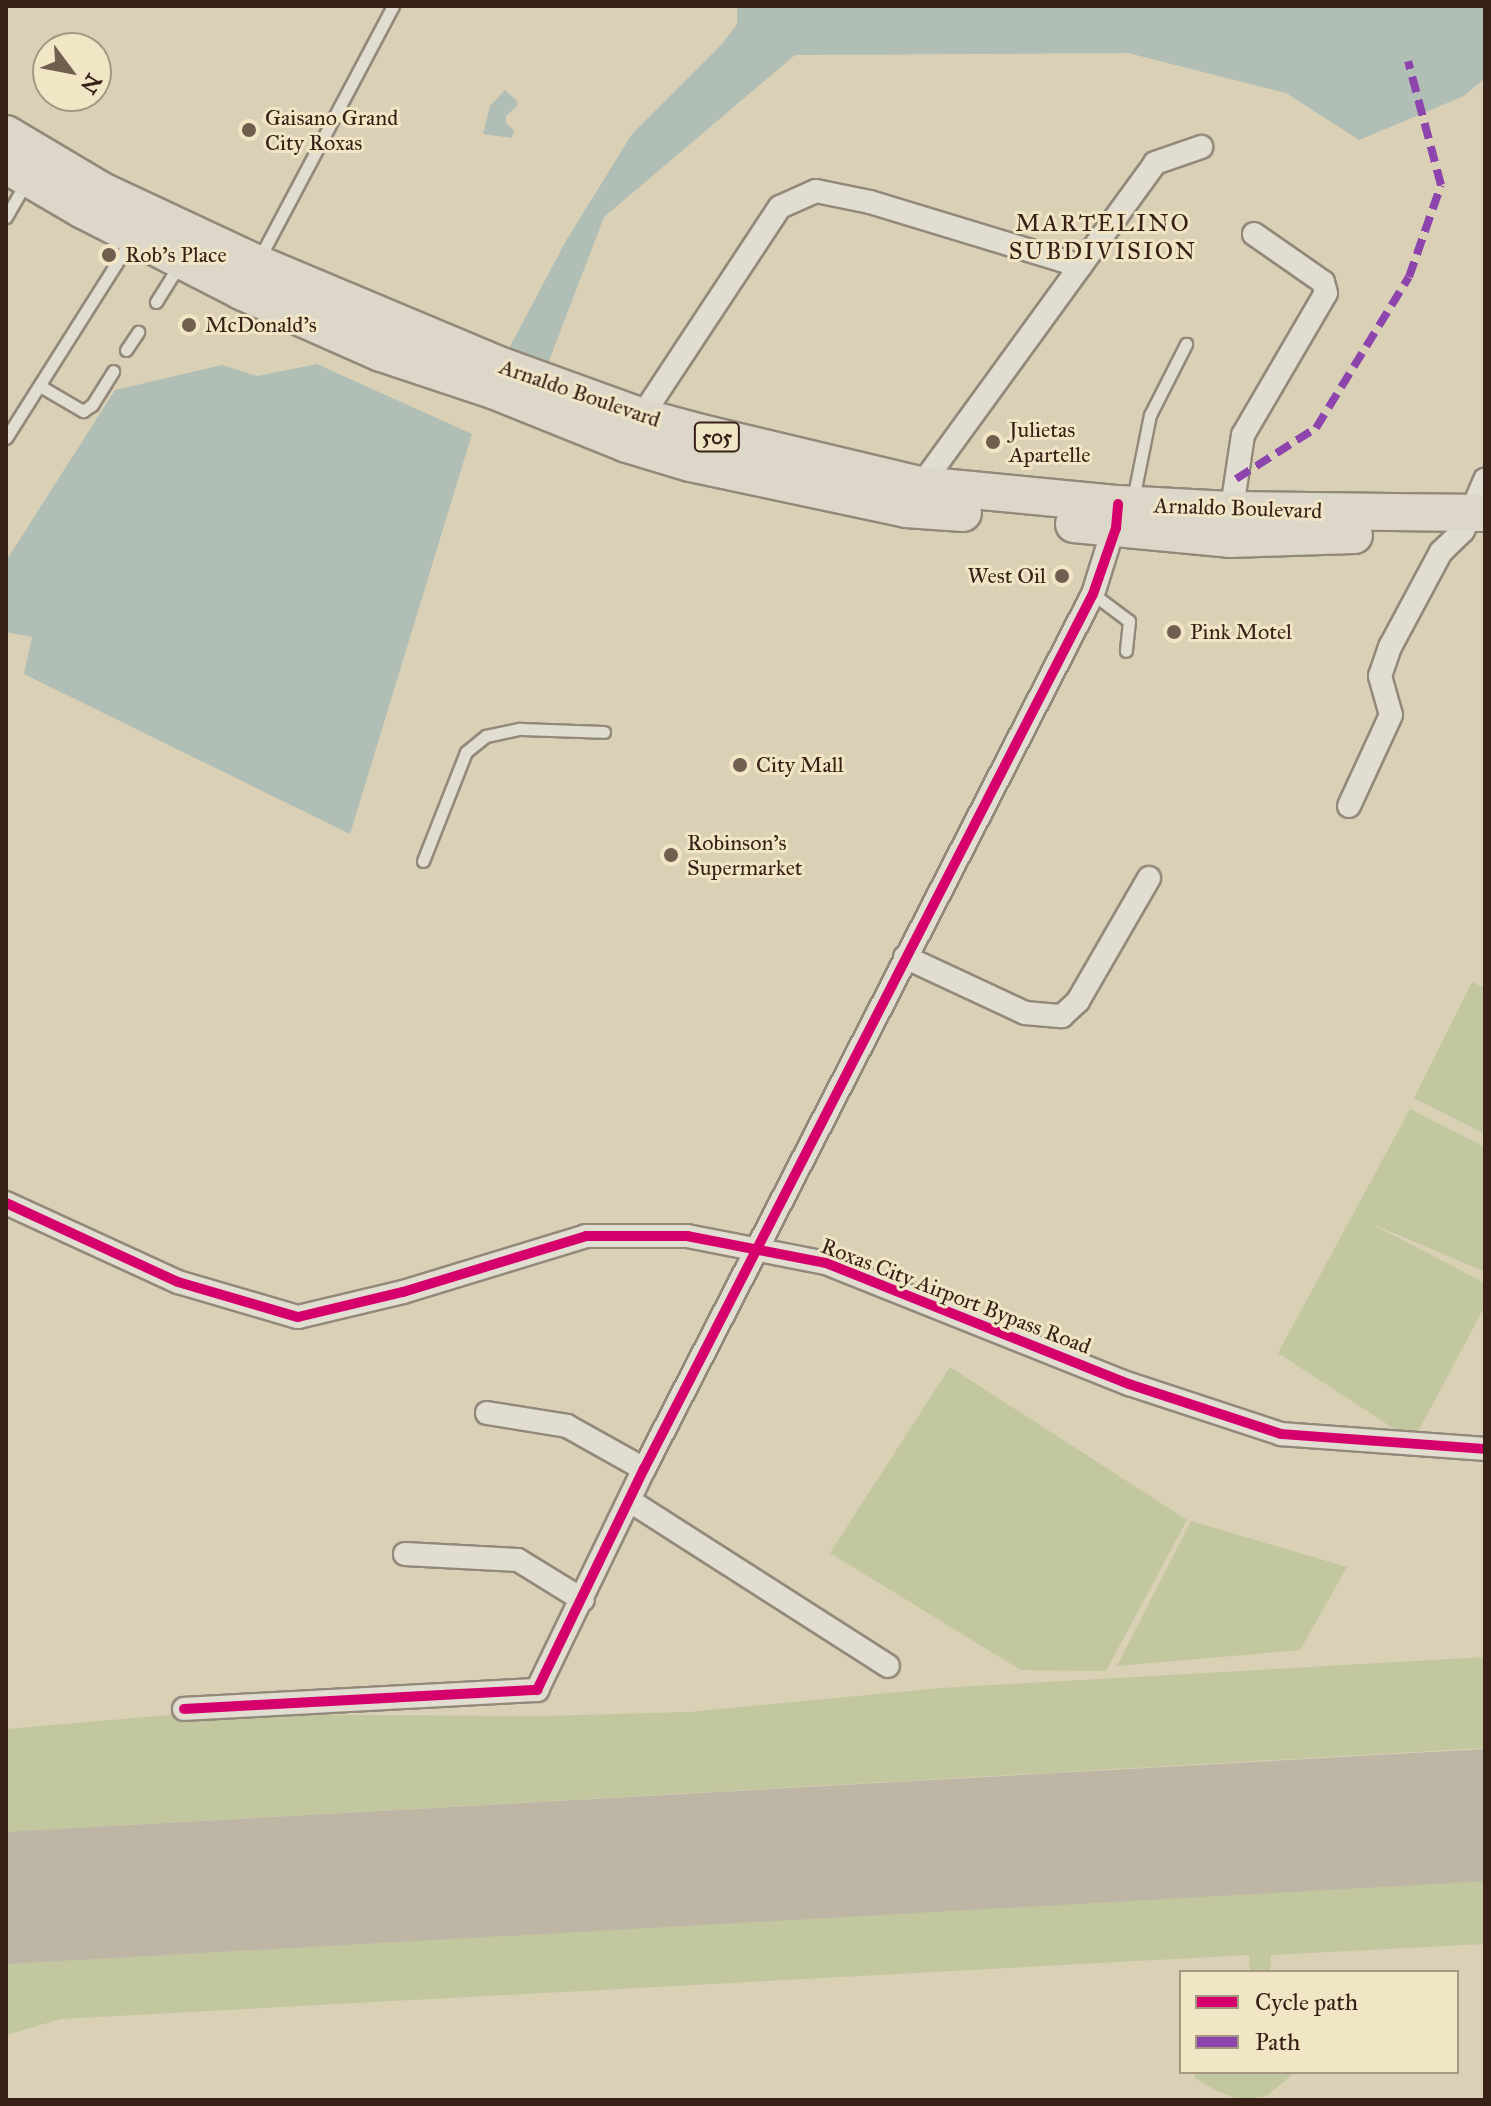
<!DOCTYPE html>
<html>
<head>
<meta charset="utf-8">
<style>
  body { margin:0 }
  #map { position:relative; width:1491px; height:2106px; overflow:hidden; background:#d9d0b6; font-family:"IM FELL Great Primer",serif }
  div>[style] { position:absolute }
  .green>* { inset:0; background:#c2c79f }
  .water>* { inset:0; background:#b0beb5 }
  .runway>* { height:132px; margin:-66px; padding:0 66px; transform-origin:66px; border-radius:66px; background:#beb6a4 }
  .roads { filter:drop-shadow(2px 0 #92897a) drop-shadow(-2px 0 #92897a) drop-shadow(0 2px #92897a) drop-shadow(0 -2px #92897a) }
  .service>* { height:11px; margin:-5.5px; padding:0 5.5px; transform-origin:5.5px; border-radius:5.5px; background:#e1ddd0 }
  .minor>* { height:22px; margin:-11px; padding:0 11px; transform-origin:11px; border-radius:11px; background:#e1ddd0 }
  .trunk>* { height:36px; margin:-18px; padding:0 18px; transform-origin:18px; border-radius:18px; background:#dcd7c8 }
  .quiet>* { height:8px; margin-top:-4px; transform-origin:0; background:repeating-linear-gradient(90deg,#8e44ad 0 16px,transparent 0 24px) }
  .cycleway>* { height:10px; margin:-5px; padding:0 5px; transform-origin:5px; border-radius:5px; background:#d6006c }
  .dots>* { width:22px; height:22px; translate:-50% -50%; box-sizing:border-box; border:4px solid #f0e6c6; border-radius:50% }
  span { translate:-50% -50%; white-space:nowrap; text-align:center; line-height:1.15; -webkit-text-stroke:6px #f0e6c6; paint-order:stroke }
  .shield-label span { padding:2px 6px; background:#f0e6c6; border:2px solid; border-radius:6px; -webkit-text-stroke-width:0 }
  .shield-label { font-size:20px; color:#382017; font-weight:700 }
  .poi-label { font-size:22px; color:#382017 }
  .left { translate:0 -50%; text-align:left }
  .right { translate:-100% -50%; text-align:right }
  .street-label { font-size:22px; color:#382017 }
  .neighbourhood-label { font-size:24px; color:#382017; letter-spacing:2px }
  .frame { position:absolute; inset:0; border:8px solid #382017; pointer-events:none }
  .legend { position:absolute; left:1179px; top:1970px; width:280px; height:104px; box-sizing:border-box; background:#f0e6c6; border:2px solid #a69780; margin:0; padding:10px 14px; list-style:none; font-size:24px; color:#382017 }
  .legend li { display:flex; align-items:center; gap:16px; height:40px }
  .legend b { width:40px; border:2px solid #a69780 }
  .north { position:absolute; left:32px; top:32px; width:80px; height:80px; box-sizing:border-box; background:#f0e6c6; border:2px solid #a69780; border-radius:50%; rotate:122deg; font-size:22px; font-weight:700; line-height:32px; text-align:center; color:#382017 }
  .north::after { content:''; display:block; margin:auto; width:28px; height:36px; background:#705e4f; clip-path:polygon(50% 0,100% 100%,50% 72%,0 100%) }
</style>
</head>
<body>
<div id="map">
  <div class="green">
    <i style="clip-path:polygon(1472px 982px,1485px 988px,1485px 1134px,1414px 1098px)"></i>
    <i style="clip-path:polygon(1410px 1109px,1485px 1147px,1485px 1272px,1368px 1222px,1485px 1283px,1485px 1306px,1413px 1441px,1278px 1353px)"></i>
    <i style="clip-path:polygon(950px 1367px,1187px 1520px,1106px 1671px,1021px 1670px,830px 1553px)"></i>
    <i style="clip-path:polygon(1191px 1521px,1347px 1567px,1300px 1650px,1117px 1666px)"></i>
    <i style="clip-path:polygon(1485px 1657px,1485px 1748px,6px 1832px,6px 1729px,181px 1714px,542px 1716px,689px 1712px,941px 1688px)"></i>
    <i style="clip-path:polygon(1485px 1880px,1485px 1944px,1271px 1955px,1270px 1972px,1250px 1972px,1249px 1955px,61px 2019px,6px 2035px,6px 1964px)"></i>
    <i style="clip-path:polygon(1193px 2072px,1295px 2072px,1267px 2096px,1240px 2100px,1217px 2091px,1196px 2079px)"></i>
  </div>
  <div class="water">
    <i style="clip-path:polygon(737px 6px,1485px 6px,1485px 78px,1464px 96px,1359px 140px,1286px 93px,1128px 53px,795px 55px,604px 217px,547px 366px,506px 354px,567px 239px,632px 134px,722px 44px,737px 24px)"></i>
    <i style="clip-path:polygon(505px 90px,517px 101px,517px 106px,506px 116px,506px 123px,514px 131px,512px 138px,483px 134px,490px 106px)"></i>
    <i style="clip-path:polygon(317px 364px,472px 434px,350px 834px,24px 674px,32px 637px,6px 632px,6px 561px,115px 390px,222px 365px,257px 376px)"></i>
  </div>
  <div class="runway">
    <i style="left:6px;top:1898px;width:1481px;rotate:-3.21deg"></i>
  </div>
  <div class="roads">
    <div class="service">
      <i style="left:6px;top:217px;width:39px;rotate:-60deg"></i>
      <i style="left:259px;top:259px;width:286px;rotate:-62.1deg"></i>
      <i style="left:156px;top:302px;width:44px;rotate:-58.1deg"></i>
      <i style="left:126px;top:350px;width:22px;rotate:-56deg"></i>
      <i style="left:40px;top:386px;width:50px;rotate:30.2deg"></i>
      <i style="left:83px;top:411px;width:11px;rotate:-34deg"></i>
      <i style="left:92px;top:405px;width:40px;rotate:-58deg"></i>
      <i style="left:6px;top:438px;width:234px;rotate:-57.7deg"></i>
      <i style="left:1133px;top:499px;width:86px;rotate:-78.6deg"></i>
      <i style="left:1150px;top:415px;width:80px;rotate:-63.1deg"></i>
      <i style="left:1093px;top:594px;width:45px;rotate:36.9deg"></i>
      <i style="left:1129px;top:621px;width:30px;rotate:96deg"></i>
      <i style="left:423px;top:861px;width:117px;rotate:-68.5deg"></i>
      <i style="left:466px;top:752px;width:26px;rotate:-39deg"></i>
      <i style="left:486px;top:736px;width:35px;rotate:-12deg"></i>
      <i style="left:520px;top:729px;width:84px;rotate:2deg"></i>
    </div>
    <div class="minor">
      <i style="left:636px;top:425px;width:261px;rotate:-56.6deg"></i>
      <i style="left:780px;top:207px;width:39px;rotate:-24deg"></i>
      <i style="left:816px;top:191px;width:55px;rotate:11.5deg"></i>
      <i style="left:870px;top:202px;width:220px;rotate:16.9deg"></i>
      <i style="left:917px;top:491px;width:405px;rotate:-54deg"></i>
      <i style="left:1155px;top:163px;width:49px;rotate:-19.2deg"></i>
      <i style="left:1230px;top:521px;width:87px;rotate:-81.4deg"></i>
      <i style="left:1243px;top:435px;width:164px;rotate:-59.7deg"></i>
      <i style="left:1326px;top:293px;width:11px;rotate:-105deg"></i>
      <i style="left:1323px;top:282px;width:84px;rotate:-145.2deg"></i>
      <i style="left:1349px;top:806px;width:100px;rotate:-65.2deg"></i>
      <i style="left:1391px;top:715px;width:41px;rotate:-105.8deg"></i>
      <i style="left:1380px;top:676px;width:31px;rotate:-71deg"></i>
      <i style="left:1390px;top:647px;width:108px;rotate:-61.8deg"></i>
      <i style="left:1441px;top:552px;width:30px;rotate:-44deg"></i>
      <i style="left:1463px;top:531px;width:56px;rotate:-66.7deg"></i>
      <i style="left:905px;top:957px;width:132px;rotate:25deg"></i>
      <i style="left:1025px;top:1013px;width:37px;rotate:5deg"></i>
      <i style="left:1062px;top:1016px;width:22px;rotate:-43deg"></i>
      <i style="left:1078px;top:1001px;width:142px;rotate:-60deg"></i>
      <i style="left:6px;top:1203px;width:189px;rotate:24.7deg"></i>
      <i style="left:178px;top:1282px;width:125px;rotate:16.3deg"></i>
      <i style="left:298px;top:1317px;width:108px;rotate:-13.4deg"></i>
      <i style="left:403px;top:1292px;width:191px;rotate:-17deg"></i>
      <i style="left:586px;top:1236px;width:101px"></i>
      <i style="left:687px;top:1236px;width:142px;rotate:11deg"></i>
      <i style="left:826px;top:1263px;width:326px;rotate:21.8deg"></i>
      <i style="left:1129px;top:1384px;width:160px;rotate:18.2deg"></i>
      <i style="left:1281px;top:1434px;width:205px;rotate:4.2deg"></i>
      <i style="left:487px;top:1413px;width:81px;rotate:9.2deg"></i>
      <i style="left:567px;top:1426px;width:88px;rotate:29.2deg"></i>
      <i style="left:630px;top:1501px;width:306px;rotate:32.6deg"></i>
      <i style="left:405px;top:1554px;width:113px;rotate:3deg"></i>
      <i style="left:518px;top:1560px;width:76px;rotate:31.6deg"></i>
      <i style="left:184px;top:1709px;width:354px;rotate:-3.1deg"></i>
      <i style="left:537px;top:1690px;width:246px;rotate:-64.2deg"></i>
      <i style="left:644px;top:1469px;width:983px;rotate:-62.84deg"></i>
      <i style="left:1093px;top:594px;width:81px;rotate:-72.7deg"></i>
    </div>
    <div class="trunk">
      <i style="left:6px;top:134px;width:112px;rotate:30.7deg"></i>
      <i style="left:102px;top:191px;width:170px;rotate:25.1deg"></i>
      <i style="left:256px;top:263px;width:269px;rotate:22.8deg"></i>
      <i style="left:504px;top:367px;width:144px;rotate:19.9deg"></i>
      <i style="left:639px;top:416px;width:64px;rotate:15.3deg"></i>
      <i style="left:701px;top:433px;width:225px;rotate:13.4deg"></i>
      <i style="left:920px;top:485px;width:199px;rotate:5.5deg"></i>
      <i style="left:1118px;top:504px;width:112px;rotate:3.1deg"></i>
      <i style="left:1230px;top:510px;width:255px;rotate:0.7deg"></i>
      <i style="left:6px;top:165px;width:89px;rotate:30.3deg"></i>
      <i style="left:83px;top:210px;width:178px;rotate:27.1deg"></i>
      <i style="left:241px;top:291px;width:153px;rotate:23.9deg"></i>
      <i style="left:381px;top:353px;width:118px;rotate:18.3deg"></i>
      <i style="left:493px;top:390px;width:144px;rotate:21.9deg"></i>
      <i style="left:627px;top:444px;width:66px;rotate:16.8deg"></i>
      <i style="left:690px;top:463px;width:221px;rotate:12deg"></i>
      <i style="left:906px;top:509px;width:57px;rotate:4deg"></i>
      <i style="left:1074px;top:524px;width:156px;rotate:5.5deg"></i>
      <i style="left:1229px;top:539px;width:125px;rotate:-1.8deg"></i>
    </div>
  </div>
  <div class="quiet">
    <i style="left:1236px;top:479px;width:95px;rotate:-32.5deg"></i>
    <i style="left:1316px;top:428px;width:177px;rotate:-58.4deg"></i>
    <i style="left:1409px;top:277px;width:97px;rotate:-70.8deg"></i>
    <i style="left:1441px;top:185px;width:128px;rotate:-104.9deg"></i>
  </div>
  <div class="cycleway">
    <i style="left:6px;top:1203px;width:189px;rotate:24.7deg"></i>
    <i style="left:178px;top:1282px;width:125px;rotate:16.3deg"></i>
    <i style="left:298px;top:1317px;width:108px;rotate:-13.4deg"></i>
    <i style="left:403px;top:1292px;width:191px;rotate:-17deg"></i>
    <i style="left:586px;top:1236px;width:101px"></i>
    <i style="left:687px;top:1236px;width:142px;rotate:11deg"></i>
    <i style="left:826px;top:1263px;width:326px;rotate:21.8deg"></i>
    <i style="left:1129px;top:1384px;width:160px;rotate:18.2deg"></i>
    <i style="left:1281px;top:1434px;width:205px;rotate:4.2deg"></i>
    <i style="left:184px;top:1709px;width:354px;rotate:-3.1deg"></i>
    <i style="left:537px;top:1690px;width:246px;rotate:-64.2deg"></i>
    <i style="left:644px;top:1469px;width:983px;rotate:-62.84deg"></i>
    <i style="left:1093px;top:594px;width:70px;rotate:-70.8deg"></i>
    <i style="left:1116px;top:528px;width:24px;rotate:-85deg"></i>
  </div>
  <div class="dots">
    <i style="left:249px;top:130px;background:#705e4f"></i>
    <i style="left:109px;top:255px;background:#705e4f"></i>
    <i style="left:189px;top:325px;background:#705e4f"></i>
    <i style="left:993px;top:442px;background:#705e4f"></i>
    <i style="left:1062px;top:576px;background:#705e4f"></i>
    <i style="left:1174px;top:632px;background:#705e4f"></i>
    <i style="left:740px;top:765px;background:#705e4f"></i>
    <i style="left:671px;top:855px;background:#705e4f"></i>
  </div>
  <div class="shield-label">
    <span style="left:717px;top:437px">505</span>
  </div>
  <div class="poi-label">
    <span class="left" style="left:265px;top:130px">Gaisano Grand<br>City Roxas</span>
    <span class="left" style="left:125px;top:255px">Rob's Place</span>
    <span class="left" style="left:205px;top:325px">McDonald's</span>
    <span class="left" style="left:1009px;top:442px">Julietas<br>Apartelle</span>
    <span class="right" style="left:1046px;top:576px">West Oil</span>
    <span class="left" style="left:1190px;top:632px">Pink Motel</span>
    <span class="left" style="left:756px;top:765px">City Mall</span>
    <span class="left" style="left:687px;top:855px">Robinson's<br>Supermarket</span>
  </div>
  <div class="street-label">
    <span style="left:580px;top:393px;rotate:19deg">Arnaldo Boulevard</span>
    <span style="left:1238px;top:508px;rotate:2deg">Arnaldo Boulevard</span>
    <span style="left:956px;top:1296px;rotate:21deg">Roxas City Airport Bypass Road</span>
  </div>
  <div class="neighbourhood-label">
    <span style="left:1103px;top:238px">MARTELINO<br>SUBDIVISION</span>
  </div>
  <div class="frame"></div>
  <ul class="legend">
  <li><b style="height:10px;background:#d6006c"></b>Cycle path</li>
  <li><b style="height:10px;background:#8e44ad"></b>Path</li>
  </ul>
  <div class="north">N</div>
</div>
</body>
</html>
